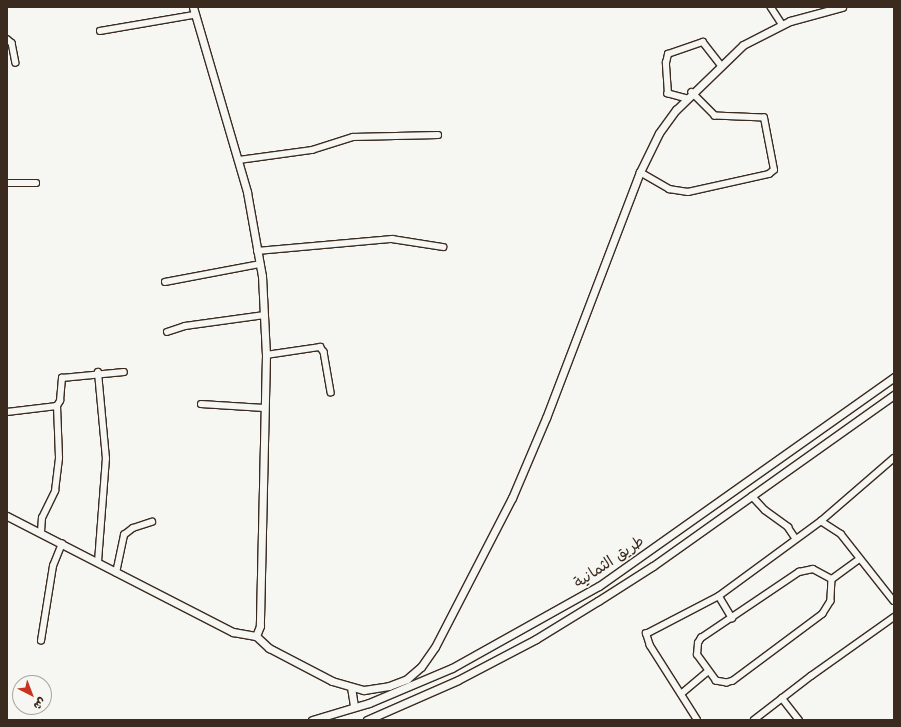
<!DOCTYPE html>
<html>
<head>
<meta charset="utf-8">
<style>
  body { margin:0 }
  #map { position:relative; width:901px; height:727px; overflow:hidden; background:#f6f6f2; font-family:"Shantell Sans","Playpen Sans Arabic",sans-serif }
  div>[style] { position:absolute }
  .roads { filter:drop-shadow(1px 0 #3b2a1e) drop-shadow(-1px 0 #3b2a1e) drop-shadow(0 1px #3b2a1e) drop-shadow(0 -1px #3b2a1e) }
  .minor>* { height:5.5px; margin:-2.75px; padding:0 2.75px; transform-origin:2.75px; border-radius:2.75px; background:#f6f6f2 }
  .tertiary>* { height:7px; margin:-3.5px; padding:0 3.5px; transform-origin:3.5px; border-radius:3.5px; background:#f6f6f2 }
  span { translate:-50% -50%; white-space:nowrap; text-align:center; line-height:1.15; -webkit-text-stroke:3.5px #f6f6f2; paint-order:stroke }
  .street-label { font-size:15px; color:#3b2a1e }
  .frame { position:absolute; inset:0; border:8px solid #3b2a1e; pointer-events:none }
  .north { position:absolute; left:12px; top:675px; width:40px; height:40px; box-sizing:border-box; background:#f6f6f2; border:1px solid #aba49d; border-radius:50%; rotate:138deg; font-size:11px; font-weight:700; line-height:16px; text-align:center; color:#3b2a1e }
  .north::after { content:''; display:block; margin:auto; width:14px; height:18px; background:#c8321e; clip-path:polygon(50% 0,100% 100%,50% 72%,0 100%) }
</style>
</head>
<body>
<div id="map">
  <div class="roads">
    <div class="minor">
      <i style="left:771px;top:7px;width:20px;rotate:57deg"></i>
      <i style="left:100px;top:31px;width:95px;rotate:-9.7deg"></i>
      <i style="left:7px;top:39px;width:6px;rotate:39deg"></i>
      <i style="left:12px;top:43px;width:20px;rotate:79deg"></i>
      <i style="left:687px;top:99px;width:20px;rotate:-165deg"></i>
      <i style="left:668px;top:94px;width:31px;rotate:-94deg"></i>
      <i style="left:666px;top:63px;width:9px;rotate:-77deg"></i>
      <i style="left:668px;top:54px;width:37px;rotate:-19deg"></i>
      <i style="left:703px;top:42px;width:29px;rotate:52deg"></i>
      <i style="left:239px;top:160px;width:74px;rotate:-7.8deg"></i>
      <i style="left:312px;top:150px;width:43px;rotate:-17.6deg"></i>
      <i style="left:353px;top:137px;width:85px;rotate:-1.3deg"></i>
      <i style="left:640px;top:172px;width:34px;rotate:30deg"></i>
      <i style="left:669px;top:189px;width:19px;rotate:9deg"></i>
      <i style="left:688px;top:192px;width:83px;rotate:-12.5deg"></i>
      <i style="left:769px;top:174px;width:6px;rotate:-39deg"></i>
      <i style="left:774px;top:170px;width:53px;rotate:-100.9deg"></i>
      <i style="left:764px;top:118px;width:49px;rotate:-177.7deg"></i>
      <i style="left:715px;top:116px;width:33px;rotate:-135deg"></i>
      <i style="left:7px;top:183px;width:29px"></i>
      <i style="left:257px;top:251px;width:136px;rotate:-5.1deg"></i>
      <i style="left:392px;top:239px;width:52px;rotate:8.9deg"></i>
      <i style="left:165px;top:282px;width:97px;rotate:-10.7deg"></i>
      <i style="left:167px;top:332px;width:19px;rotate:-18deg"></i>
      <i style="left:185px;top:326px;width:80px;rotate:-7.9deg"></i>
      <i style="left:266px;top:355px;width:55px;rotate:-8.4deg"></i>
      <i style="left:320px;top:347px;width:6px;rotate:51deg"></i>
      <i style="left:324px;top:352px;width:41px;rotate:80.1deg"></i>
      <i style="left:201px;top:404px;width:63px;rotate:3.6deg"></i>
      <i style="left:7px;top:412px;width:50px;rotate:-6.8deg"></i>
      <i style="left:57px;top:406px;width:6px;rotate:-59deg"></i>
      <i style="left:60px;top:401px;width:23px;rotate:-85deg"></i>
      <i style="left:62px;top:378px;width:62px;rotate:-5.5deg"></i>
      <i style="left:752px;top:496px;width:19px;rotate:47deg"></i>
      <i style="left:765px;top:510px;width:29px;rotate:36deg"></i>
      <i style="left:788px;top:527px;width:14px;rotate:56deg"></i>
      <i style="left:821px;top:521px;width:24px;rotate:33deg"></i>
      <i style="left:841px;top:534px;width:85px;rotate:51.7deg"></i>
      <i style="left:41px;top:532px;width:14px;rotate:-86deg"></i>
      <i style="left:42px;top:518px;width:30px;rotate:-64deg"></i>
      <i style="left:55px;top:491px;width:33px;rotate:-83deg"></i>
      <i style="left:59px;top:458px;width:52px;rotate:-92.2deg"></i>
      <i style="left:98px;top:562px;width:103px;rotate:-85.6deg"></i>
      <i style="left:106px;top:459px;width:87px;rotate:-95.3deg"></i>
      <i style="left:813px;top:569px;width:21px;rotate:28deg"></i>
      <i style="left:832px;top:579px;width:22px;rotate:93deg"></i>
      <i style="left:831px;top:601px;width:15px;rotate:122deg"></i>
      <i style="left:823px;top:614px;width:112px;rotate:143.3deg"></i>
      <i style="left:733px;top:681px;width:6px;rotate:162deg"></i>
      <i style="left:727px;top:683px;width:11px;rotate:-170deg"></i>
      <i style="left:716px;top:681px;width:32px;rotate:-126deg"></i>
      <i style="left:697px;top:655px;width:12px;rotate:-85deg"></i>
      <i style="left:698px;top:643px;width:6px;rotate:-59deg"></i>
      <i style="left:701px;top:638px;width:118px;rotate:-34deg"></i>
      <i style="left:799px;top:572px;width:14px;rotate:-12deg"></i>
      <i style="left:116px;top:573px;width:39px;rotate:-78deg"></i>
      <i style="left:124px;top:535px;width:11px;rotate:-38deg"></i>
      <i style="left:133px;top:528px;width:20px;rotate:-18deg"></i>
      <i style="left:832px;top:579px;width:34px;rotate:-36deg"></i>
      <i style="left:719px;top:596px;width:26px;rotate:59deg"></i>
      <i style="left:41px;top:641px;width:76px;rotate:-80.9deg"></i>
      <i style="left:53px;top:566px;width:24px;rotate:-68deg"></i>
      <i style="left:681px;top:694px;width:35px;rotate:-40deg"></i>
      <i style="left:782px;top:698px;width:28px;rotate:52deg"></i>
      <i style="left:697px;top:720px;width:88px;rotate:-122.4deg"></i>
      <i style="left:650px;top:646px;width:13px;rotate:-108deg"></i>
      <i style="left:646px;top:634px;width:82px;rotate:-27.5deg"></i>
      <i style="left:719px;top:596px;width:127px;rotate:-36.3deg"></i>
      <i style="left:821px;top:521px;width:96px;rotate:-40.8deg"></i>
      <i style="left:754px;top:720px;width:72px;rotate:-37.7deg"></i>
      <i style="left:811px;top:676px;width:102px;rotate:-35.4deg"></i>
    </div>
    <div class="tertiary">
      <i style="left:193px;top:7px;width:193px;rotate:73.7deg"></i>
      <i style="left:247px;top:192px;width:85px;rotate:79.9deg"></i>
      <i style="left:262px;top:276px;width:79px;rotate:87.1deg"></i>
      <i style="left:266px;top:355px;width:271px;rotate:91.3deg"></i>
      <i style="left:260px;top:626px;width:11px;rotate:112deg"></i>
      <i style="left:7px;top:516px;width:254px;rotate:27.2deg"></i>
      <i style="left:233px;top:632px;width:23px;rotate:10deg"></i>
      <i style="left:256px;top:636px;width:18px;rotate:43deg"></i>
      <i style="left:269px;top:648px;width:71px;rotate:27.6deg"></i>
      <i style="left:332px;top:681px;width:33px;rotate:16deg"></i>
      <i style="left:364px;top:690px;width:25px;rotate:-9deg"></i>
      <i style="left:389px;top:686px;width:19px;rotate:-21deg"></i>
      <i style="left:407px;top:679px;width:18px;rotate:-41deg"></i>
      <i style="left:421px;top:667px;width:24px;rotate:-55deg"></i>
      <i style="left:435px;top:647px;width:168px;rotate:-62.7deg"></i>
      <i style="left:512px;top:498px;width:87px;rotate:-67deg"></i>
      <i style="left:546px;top:418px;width:263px;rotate:-69.1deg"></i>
      <i style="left:640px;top:172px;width:43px;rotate:-64deg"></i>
      <i style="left:659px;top:133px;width:29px;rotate:-54deg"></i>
      <i style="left:676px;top:110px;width:93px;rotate:-44.1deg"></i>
      <i style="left:743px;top:45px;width:53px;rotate:-27.1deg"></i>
      <i style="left:790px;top:21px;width:54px;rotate:-15.1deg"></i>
      <i style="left:351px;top:687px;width:20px;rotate:81deg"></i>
      <i style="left:312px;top:720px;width:59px;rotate:-16.6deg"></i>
      <i style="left:369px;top:703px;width:90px;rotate:-22.9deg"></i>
      <i style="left:452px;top:668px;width:168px;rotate:-29.2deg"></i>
      <i style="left:599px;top:586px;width:362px;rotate:-35.3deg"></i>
      <i style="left:367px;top:720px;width:99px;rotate:-23.7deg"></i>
      <i style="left:458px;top:680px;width:88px;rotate:-27.7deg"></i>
      <i style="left:536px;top:639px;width:73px;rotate:-31.5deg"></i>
      <i style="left:598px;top:601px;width:65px;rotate:-32.5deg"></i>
      <i style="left:653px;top:566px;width:296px;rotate:-35.4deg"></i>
    </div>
  </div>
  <div class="street-label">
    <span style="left:609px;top:562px;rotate:-34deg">طريق الثمانية</span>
  </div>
  <div class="frame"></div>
  <div class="north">ش</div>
</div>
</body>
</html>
